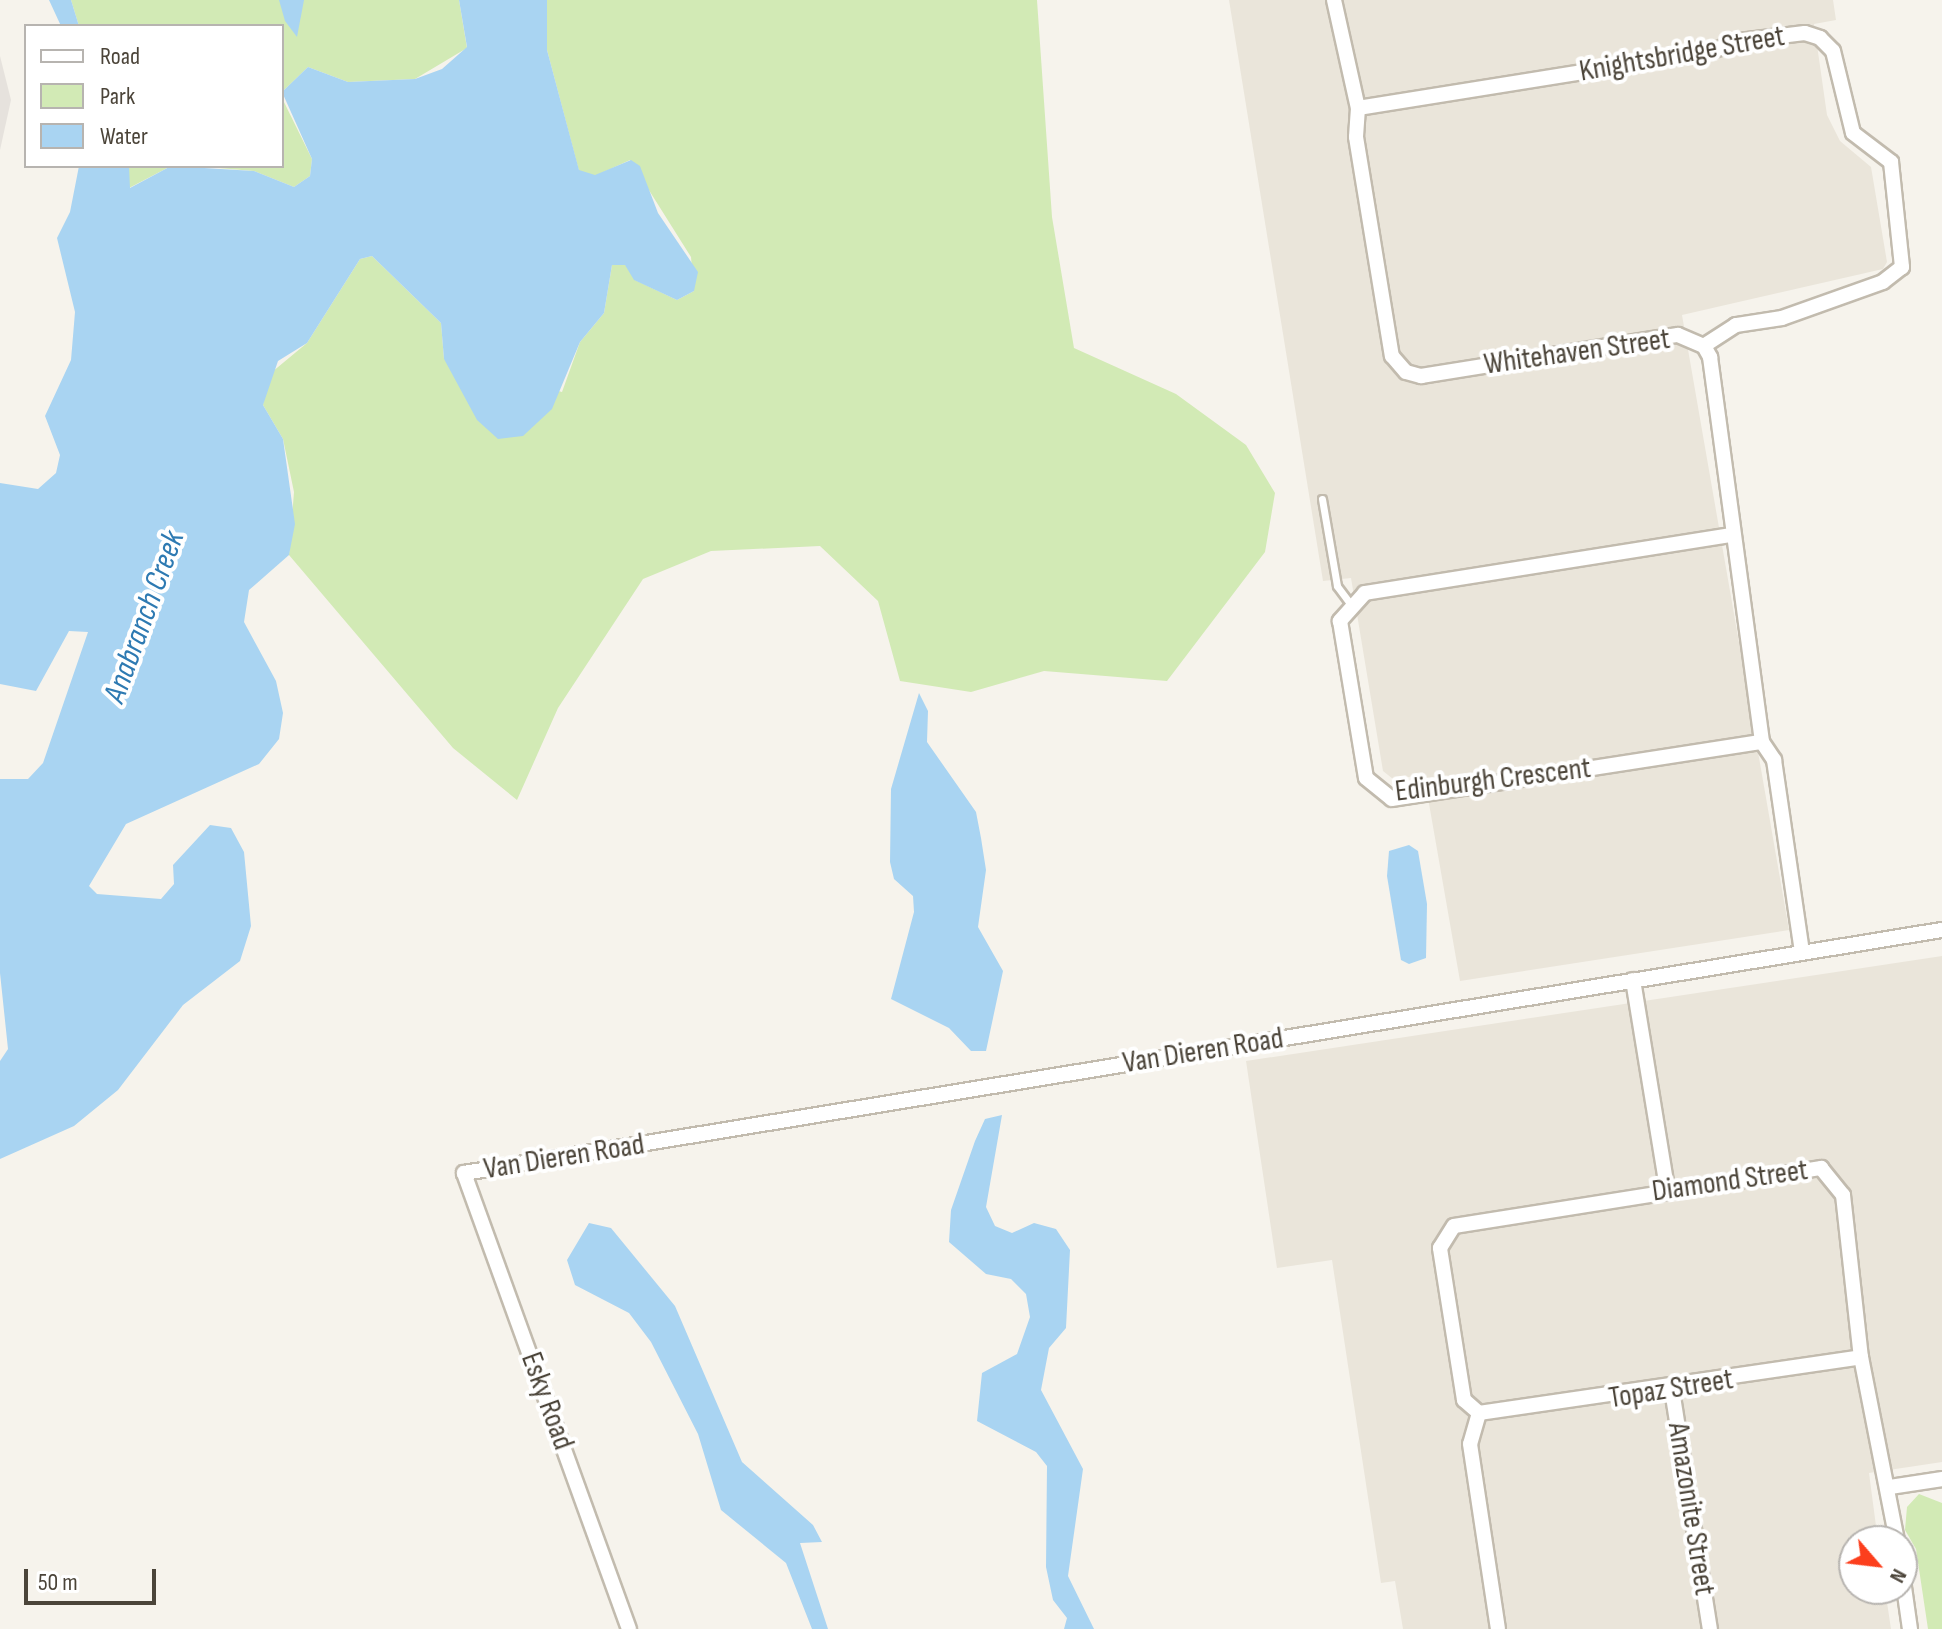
<!DOCTYPE html>
<html>
<head>
<meta charset="utf-8">
<style>
  body { margin:0 }
  #map { position:relative; width:1942px; height:1629px; overflow:hidden; background:#f6f3ec; font-family:"Sofia Sans Condensed",sans-serif }
  div>[style] { position:absolute }
  .residential>* { inset:0; background:#eae5da }
  .industrial>* { inset:0; background:#e6e2dd }
  .green>* { inset:0; background:#d2eab5 }
  .water>* { inset:0; background:#a9d4f2 }
  .roads { filter:drop-shadow(2px 0 #c2bbae) drop-shadow(-2px 0 #c2bbae) drop-shadow(0 2px #c2bbae) drop-shadow(0 -2px #c2bbae) }
  .service>* { height:7px; margin:-3.5px; padding:0 3.5px; transform-origin:3.5px; border-radius:3.5px; background:#fff }
  .minor>* { height:14px; margin:-7px; padding:0 7px; transform-origin:7px; border-radius:7px; background:#fff }
  span { translate:-50% -50%; white-space:nowrap; text-align:center; line-height:1.15; -webkit-text-stroke:8px #fff; paint-order:stroke }
  .street-label { font-size:30px; color:#4b4439 }
  .water-label { font-size:32px; color:#2e7ab2; font-style:italic }
  .legend { position:absolute; left:24px; top:24px; width:260px; height:144px; box-sizing:border-box; background:#fff; border:2px solid #b7b4b0; margin:0; padding:10px 14px; list-style:none; font-size:24px; color:#4b4439 }
  .legend li { display:flex; align-items:center; gap:16px; height:40px }
  .legend b { width:40px; border:2px solid #b7b4b0 }
  .north { position:absolute; left:1838px; top:1525px; width:80px; height:80px; box-sizing:border-box; background:#fff; border:2px solid #b7b4b0; border-radius:50%; rotate:118deg; font-size:22px; font-weight:700; line-height:32px; text-align:center; color:#4b4439 }
  .north::after { content:''; display:block; margin:auto; width:28px; height:36px; background:#fc3f1d; clip-path:polygon(50% 0,100% 100%,50% 72%,0 100%) }
  .scale { position:absolute; left:24px; top:1569px; width:132px; height:36px; box-sizing:border-box; border:4px solid #4b4439; border-top:0; padding-left:10px; font-size:24px; line-height:28px; white-space:nowrap; color:#4b4439; -webkit-text-stroke:6px #fff; paint-order:stroke }
</style>
</head>
<body>
<div id="map">
  <div class="residential">
    <i style="clip-path:polygon(1229px 0,1833px 0,1836px 20px,1814px 24px,1827px 115px,1840px 141px,1871px 167px,1887px 262px,1883px 269px,1682px 315px,1789px 930px,1460px 981px,1424px 775px,1393px 779px,1383px 771px,1351px 578px,1323px 581px)"></i>
    <i style="clip-path:polygon(1942px 956px,1942px 1462px,1869px 1473px,1878px 1541px,1854px 1541px,1854px 1589px,1885px 1589px,1891px 1629px,1403px 1629px,1395px 1581px,1381px 1583px,1332px 1260px,1277px 1268px,1246px 1061px)"></i>
  </div>
  <div class="industrial">
    <i style="clip-path:polygon(0 56px,11px 100px,0 150px)"></i>
  </div>
  <div class="green">
    <i style="clip-path:polygon(71px 0,459px 0,467px 48px,415px 79px,348px 82px,308px 67px,282px 92px,282px 26px,79px 26px)"></i>
    <i style="clip-path:polygon(547px 0,1037px 0,1052px 217px,1074px 348px,1176px 394px,1246px 445px,1275px 493px,1265px 552px,1167px 681px,1044px 671px,971px 692px,900px 681px,878px 601px,820px 546px,711px 551px,643px 579px,558px 708px,517px 800px,453px 748px,289px 555px,294px 492px,283px 439px,263px 405px,266px 377px,307px 343px,360px 259px,372px 256px,441px 323px,444px 359px,562px 392px,580px 342px,604px 313px,612px 265px,625px 264px,635px 280px,677px 300px,694px 291px,691px 257px,630px 160px,595px 176px,579px 171px,547px 50px)"></i>
    <i style="clip-path:polygon(282px 98px,312px 159px,310px 176px,294px 187px,254px 171px,194px 166px,282px 166px)"></i>
    <i style="clip-path:polygon(129px 166px,171px 166px,129px 188px)"></i>
    <i style="clip-path:polygon(1919px 1494px,1942px 1503px,1942px 1629px,1928px 1629px,1916px 1549px,1905px 1530px,1907px 1507px)"></i>
  </div>
  <div class="water">
    <i style="clip-path:polygon(49px 0,71px 0,79px 26px,61px 26px)"></i>
    <i style="clip-path:polygon(279px 0,304px 0,297px 37px,285px 21px)"></i>
    <i style="clip-path:polygon(459px 0,547px 0,547px 50px,579px 170px,595px 175px,631px 160px,640px 166px,658px 213px,698px 272px,694px 291px,677px 300px,634px 280px,625px 265px,612px 265px,604px 313px,580px 342px,552px 409px,523px 436px,498px 439px,477px 420px,444px 359px,441px 323px,372px 256px,360px 259px,307px 343px,278px 361px,263px 405px,283px 439px,295px 524px,289px 555px,249px 590px,244px 622px,276px 681px,283px 713px,279px 739px,259px 764px,126px 824px,89px 886px,97px 894px,161px 899px,174px 884px,173px 865px,210px 825px,231px 828px,244px 852px,251px 926px,240px 961px,183px 1005px,118px 1090px,74px 1126px,0 1159px,0 1061px,8px 1049px,0 973px,0 779px,28px 779px,43px 763px,88px 632px,69px 631px,36px 691px,0 684px,0 483px,38px 489px,56px 473px,60px 455px,45px 416px,71px 360px,75px 312px,57px 238px,70px 212px,79px 166px,129px 166px,130px 188px,171px 166px,254px 171px,294px 187px,310px 176px,312px 159px,282px 92px,308px 67px,348px 82px,415px 79px,442px 69px,467px 47px)"></i>
    <i style="clip-path:polygon(919px 693px,928px 711px,927px 742px,976px 812px,981px 838px,986px 870px,978px 927px,1003px 971px,986px 1051px,971px 1051px,949px 1028px,891px 999px,914px 912px,913px 896px,894px 879px,890px 862px,891px 789px)"></i>
    <i style="clip-path:polygon(1409px 845px,1418px 851px,1427px 904px,1426px 958px,1409px 964px,1401px 960px,1387px 876px,1389px 851px)"></i>
    <i style="clip-path:polygon(1002px 1115px,986px 1207px,995px 1226px,1012px 1233px,1034px 1223px,1056px 1229px,1070px 1250px,1066px 1328px,1049px 1348px,1041px 1390px,1083px 1469px,1068px 1576px,1094px 1629px,1064px 1629px,1067px 1618px,1053px 1600px,1046px 1567px,1047px 1466px,1036px 1452px,977px 1421px,982px 1373px,1017px 1354px,1030px 1317px,1026px 1294px,1011px 1279px,986px 1274px,949px 1242px,951px 1210px,975px 1141px,985px 1119px)"></i>
    <i style="clip-path:polygon(589px 1223px,611px 1228px,675px 1306px,742px 1462px,813px 1525px,822px 1542px,800px 1543px,828px 1629px,812px 1629px,786px 1563px,721px 1510px,698px 1434px,651px 1342px,629px 1313px,575px 1285px,567px 1260px)"></i>
  </div>
  <div class="roads">
    <div class="service">
      <i style="left:1322px;top:499px;width:88px;rotate:80.2deg"></i>
      <i style="left:1337px;top:586px;width:21px;rotate:53deg"></i>
    </div>
    <div class="minor">
      <i style="left:1334px;top:0;width:111px;rotate:77.5deg"></i>
      <i style="left:1358px;top:108px;width:29px;rotate:94deg"></i>
      <i style="left:1356px;top:137px;width:222px;rotate:80.7deg"></i>
      <i style="left:1392px;top:356px;width:21px;rotate:49deg"></i>
      <i style="left:1406px;top:372px;width:16px;rotate:15deg"></i>
      <i style="left:1421px;top:376px;width:260px;rotate:-9.1deg"></i>
      <i style="left:1678px;top:335px;width:28px;rotate:23deg"></i>
      <i style="left:1704px;top:346px;width:13px;rotate:61deg"></i>
      <i style="left:1710px;top:357px;width:388px;rotate:82.3deg"></i>
      <i style="left:1762px;top:742px;width:22px;rotate:56deg"></i>
      <i style="left:1774px;top:760px;width:193px;rotate:81.7deg"></i>
      <i style="left:1358px;top:108px;width:359px;rotate:-9.1deg"></i>
      <i style="left:1712px;top:51px;width:29px;rotate:-20deg"></i>
      <i style="left:1739px;top:41px;width:66px;rotate:-6.9deg"></i>
      <i style="left:1805px;top:33px;width:16px;rotate:18deg"></i>
      <i style="left:1820px;top:38px;width:18px;rotate:45deg"></i>
      <i style="left:1833px;top:51px;width:84px;rotate:76.3deg"></i>
      <i style="left:1853px;top:133px;width:48px;rotate:37.3deg"></i>
      <i style="left:1891px;top:162px;width:106px;rotate:84deg"></i>
      <i style="left:1902px;top:267px;width:24px;rotate:142deg"></i>
      <i style="left:1883px;top:282px;width:107px;rotate:160.4deg"></i>
      <i style="left:1782px;top:318px;width:47px;rotate:171.3deg"></i>
      <i style="left:1736px;top:325px;width:38px;rotate:147deg"></i>
      <i style="left:1731px;top:535px;width:371px;rotate:171deg"></i>
      <i style="left:1365px;top:593px;width:38px;rotate:132deg"></i>
      <i style="left:1340px;top:621px;width:159px;rotate:80.6deg"></i>
      <i style="left:1366px;top:778px;width:33px;rotate:39deg"></i>
      <i style="left:1392px;top:799px;width:374px;rotate:-8.8deg"></i>
      <i style="left:1633px;top:980px;width:210px;rotate:80.7deg"></i>
      <i style="left:1672px;top:1390px;width:242px;rotate:81deg"></i>
      <i style="left:1479px;top:1413px;width:20px;rotate:-139deg"></i>
      <i style="left:1464px;top:1400px;width:154px;rotate:-99deg"></i>
      <i style="left:1440px;top:1248px;width:26px;rotate:-58deg"></i>
      <i style="left:1454px;top:1226px;width:372px;rotate:-9deg"></i>
      <i style="left:1821px;top:1168px;width:35px;rotate:51deg"></i>
      <i style="left:1843px;top:1195px;width:163px;rotate:83.7deg"></i>
      <i style="left:1861px;top:1357px;width:187px;rotate:78.9deg"></i>
      <i style="left:1479px;top:1413px;width:386px;rotate:-8.3deg"></i>
      <i style="left:1479px;top:1413px;width:32px;rotate:106deg"></i>
      <i style="left:1470px;top:1444px;width:187px;rotate:81.4deg"></i>
      <i style="left:1890px;top:1487px;width:53px;rotate:-8.7deg"></i>
      <i style="left:1902px;top:1573px;width:57px;rotate:81.9deg"></i>
      <i style="left:629px;top:1629px;width:485px;rotate:-109.9deg"></i>
      <i style="left:464px;top:1173px;width:1498px;rotate:-9.34deg"></i>
    </div>
  </div>
  <div class="street-label">
    <span style="left:1682px;top:54px;rotate:-10deg">Knightsbridge Street</span>
    <span style="left:1577px;top:352px;rotate:-8deg">Whitehaven Street</span>
    <span style="left:1493px;top:780px;rotate:-7deg">Edinburgh Crescent</span>
    <span style="left:1203px;top:1051px;rotate:-9deg">Van Dieren Road</span>
    <span style="left:564px;top:1157px;rotate:-9deg">Van Dieren Road</span>
    <span style="left:1730px;top:1181px;rotate:-8deg">Diamond Street</span>
    <span style="left:1671px;top:1389px;rotate:-9deg">Topaz Street</span>
    <span style="left:547px;top:1401px;rotate:70deg">Esky Road</span>
    <span style="left:1691px;top:1509px;rotate:81deg">Amazonite Street</span>
  </div>
  <div class="water-label">
    <span style="left:145px;top:617px;rotate:-70deg">Anabranch Creek</span>
  </div>
  <ul class="legend">
  <li><b style="height:10px;background:#fff"></b>Road</li>
  <li><b style="height:22px;background:#d2eab5"></b>Park</li>
  <li><b style="height:22px;background:#a9d4f2"></b>Water</li>
  </ul>
  <div class="north">N</div>
  <div class="scale">50 m</div>
</div>
</body>
</html>
